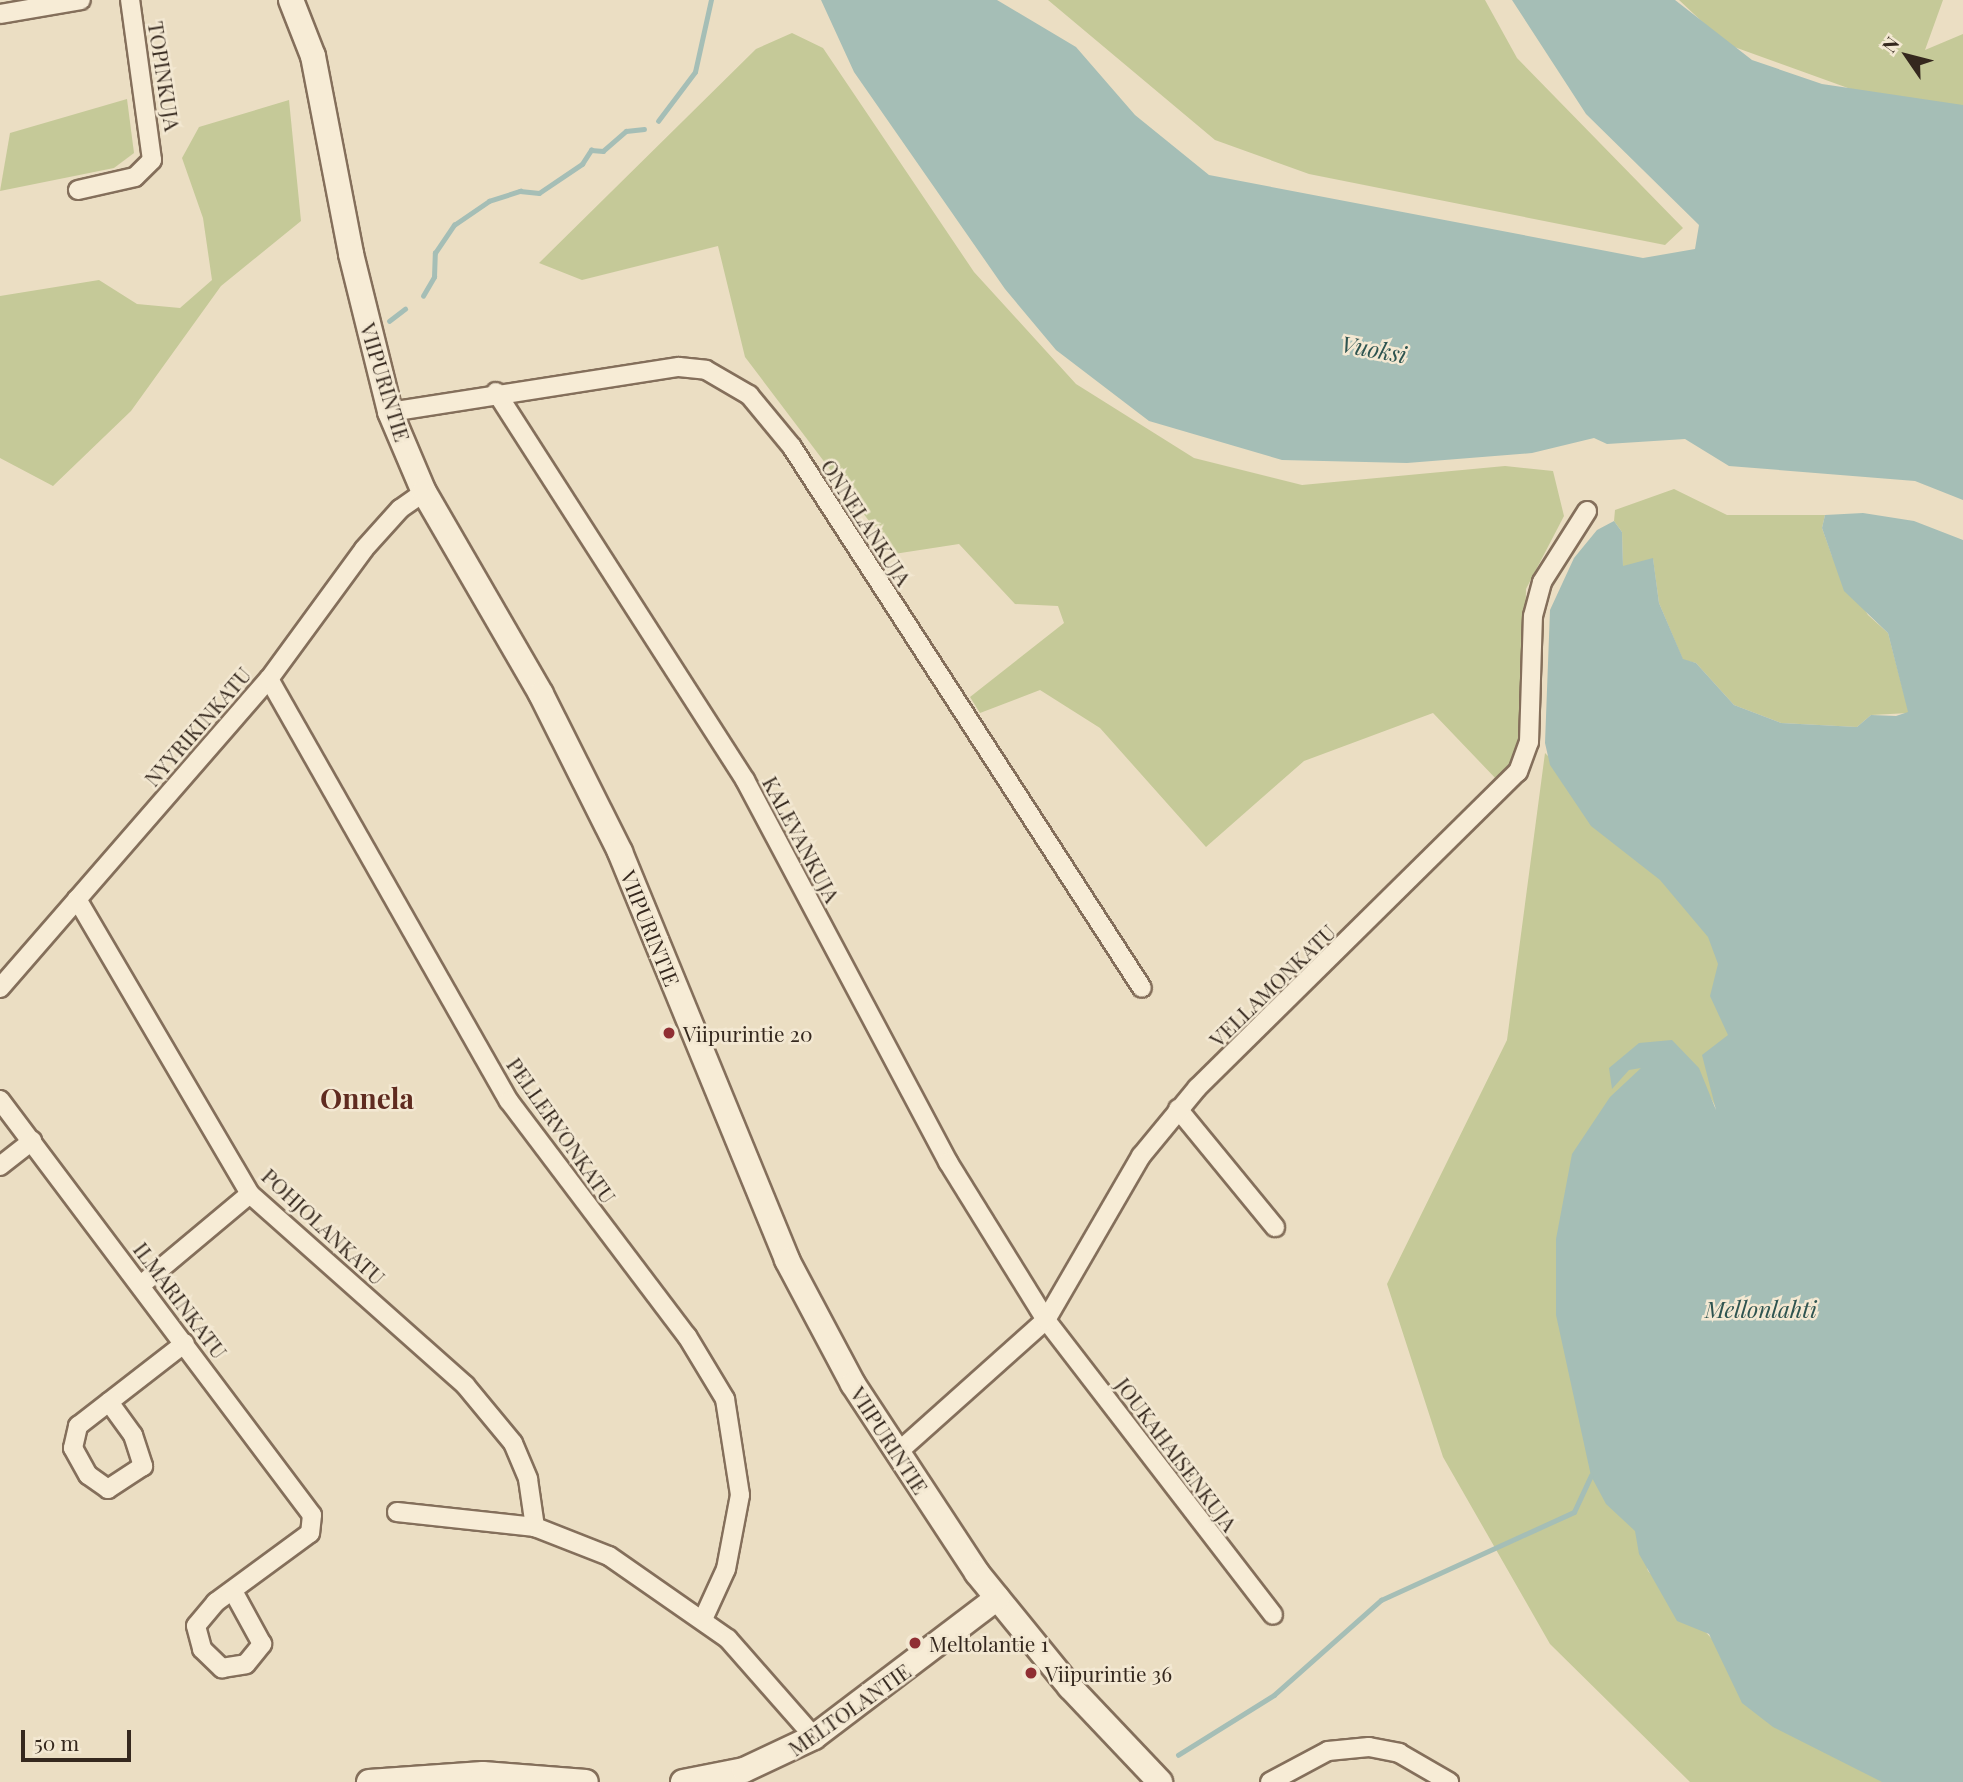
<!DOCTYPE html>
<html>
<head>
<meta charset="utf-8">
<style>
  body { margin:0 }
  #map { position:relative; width:1963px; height:1782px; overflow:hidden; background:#ebdec3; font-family:"Playfair Display",serif }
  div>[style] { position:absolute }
  .green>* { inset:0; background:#c5c998 }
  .water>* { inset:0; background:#a5beb6 }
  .stream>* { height:4.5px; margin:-2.25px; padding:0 2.25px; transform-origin:2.25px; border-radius:2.25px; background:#a5beb6 }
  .roads { filter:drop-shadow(2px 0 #846f5b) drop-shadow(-2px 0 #846f5b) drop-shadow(0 2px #846f5b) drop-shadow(0 -2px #846f5b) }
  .street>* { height:18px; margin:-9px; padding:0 9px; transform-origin:9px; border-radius:9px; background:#f7ecd6 }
  .secondary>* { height:24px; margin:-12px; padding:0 12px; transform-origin:12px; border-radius:12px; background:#f7ecd6 }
  .dots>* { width:19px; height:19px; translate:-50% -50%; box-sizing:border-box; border:4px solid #f3e8d2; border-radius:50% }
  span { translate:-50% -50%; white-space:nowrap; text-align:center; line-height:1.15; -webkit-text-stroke:5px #f3e8d2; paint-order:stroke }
  .street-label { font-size:21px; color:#35281e }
  .poi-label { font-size:21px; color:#35281e }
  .left { translate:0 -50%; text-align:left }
  .water-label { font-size:23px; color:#2e5450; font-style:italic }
  .district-label { font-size:28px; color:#5f2b20; font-weight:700 }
  .north { position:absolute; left:1872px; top:21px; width:70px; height:70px; -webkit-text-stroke:5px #f3e8d2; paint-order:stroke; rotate:305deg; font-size:19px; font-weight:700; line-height:28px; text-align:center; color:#35281e }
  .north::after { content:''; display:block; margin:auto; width:24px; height:32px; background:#35281e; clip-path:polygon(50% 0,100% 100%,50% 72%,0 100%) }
  .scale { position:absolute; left:21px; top:1730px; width:110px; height:32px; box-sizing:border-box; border:4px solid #35281e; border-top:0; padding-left:9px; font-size:21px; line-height:24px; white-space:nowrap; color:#35281e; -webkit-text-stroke:5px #f3e8d2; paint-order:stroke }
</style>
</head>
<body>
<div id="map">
  <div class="green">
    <i style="clip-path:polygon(1048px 0,1485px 0,1517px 58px,1683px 228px,1665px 245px,1309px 174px,1215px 140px)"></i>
    <i style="clip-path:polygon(1679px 0,1943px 0,1925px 50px,1963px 34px,1963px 108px,1859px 92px,1726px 44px)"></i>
    <i style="clip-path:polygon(792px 33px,823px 48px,974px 272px,1076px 384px,1194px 458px,1302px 485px,1505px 466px,1553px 471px,1564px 516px,1526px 589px,1523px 745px,1499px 782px,1433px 713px,1304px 761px,1206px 847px,1100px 728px,1040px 690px,980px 713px,970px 697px,1064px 623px,1058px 606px,1015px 604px,959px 544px,894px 554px,745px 357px,718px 246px,582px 280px,539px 263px,756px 49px)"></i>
    <i style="clip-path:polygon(127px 99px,134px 153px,114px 168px,0 191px,10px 133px)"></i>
    <i style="clip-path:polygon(289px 100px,301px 221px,221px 286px,131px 411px,53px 486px,0 458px,0 296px,99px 280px,137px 304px,180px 308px,212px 280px,203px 218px,182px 158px,199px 127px)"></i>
    <i style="clip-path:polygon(1674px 489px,1727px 515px,1825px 515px,1822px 528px,1832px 556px,1868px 615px,1888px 633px,1909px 713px,1871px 715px,1857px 727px,1781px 723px,1734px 705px,1696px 663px,1683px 660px,1659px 603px,1653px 559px,1623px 567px,1622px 532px,1614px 521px,1615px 510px)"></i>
    <i style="clip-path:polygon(1545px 753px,1711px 920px,1736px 1045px,1725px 1124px,1701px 1080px,1604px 1413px,1648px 1571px,1730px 1658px,1910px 1782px,1690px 1782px,1550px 1644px,1443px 1457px,1387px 1284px,1507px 1040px)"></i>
  </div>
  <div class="water">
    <i style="clip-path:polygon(821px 0,997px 0,1076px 47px,1135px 115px,1209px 175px,1643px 258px,1695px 249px,1699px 225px,1586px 114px,1512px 0,1675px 0,1752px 60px,1822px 84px,1963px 105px,1963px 500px,1915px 481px,1729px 466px,1685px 439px,1607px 444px,1594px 438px,1532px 453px,1407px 463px,1282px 460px,1149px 421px,1056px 350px,1005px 289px,854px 72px)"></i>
    <i style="clip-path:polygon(1863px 513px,1914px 521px,1963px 540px,1963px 1782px,1882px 1782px,1773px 1727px,1742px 1703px,1709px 1634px,1677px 1621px,1639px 1554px,1635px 1531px,1606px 1504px,1591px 1476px,1556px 1315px,1556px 1239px,1572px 1154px,1610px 1097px,1641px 1068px,1629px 1070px,1612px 1089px,1609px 1068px,1639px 1043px,1672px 1040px,1699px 1068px,1716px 1110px,1702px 1055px,1728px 1035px,1710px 996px,1718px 964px,1708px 937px,1660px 880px,1591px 826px,1550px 765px,1545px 743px,1550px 610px,1574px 558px,1597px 530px,1614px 521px,1622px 532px,1623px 566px,1653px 558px,1659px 603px,1683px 659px,1696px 663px,1734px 705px,1781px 723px,1857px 727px,1871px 715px,1896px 716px,1908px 712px,1888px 633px,1844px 591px,1822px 528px,1825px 515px)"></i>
  </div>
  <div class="stream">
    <i style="left:658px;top:121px;width:61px;rotate:-52.9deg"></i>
    <i style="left:695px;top:72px;width:74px;rotate:-77.5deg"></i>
    <i style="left:423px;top:296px;width:22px;rotate:-60deg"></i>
    <i style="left:434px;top:277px;width:24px;rotate:-88deg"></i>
    <i style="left:435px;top:253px;width:34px;rotate:-56deg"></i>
    <i style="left:454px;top:225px;width:42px;rotate:-34.4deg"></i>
    <i style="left:489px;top:201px;width:33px;rotate:-18deg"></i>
    <i style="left:520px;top:191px;width:19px;rotate:6deg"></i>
    <i style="left:539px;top:193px;width:52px;rotate:-34deg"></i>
    <i style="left:582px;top:164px;width:17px;rotate:-57deg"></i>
    <i style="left:591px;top:150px;width:12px;rotate:5deg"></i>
    <i style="left:603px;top:151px;width:30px;rotate:-41deg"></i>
    <i style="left:626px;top:131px;width:18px;rotate:-6deg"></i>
    <i style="left:389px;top:321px;width:20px;rotate:-37deg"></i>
    <i style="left:1178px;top:1755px;width:113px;rotate:-32deg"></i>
    <i style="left:1274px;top:1695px;width:143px;rotate:-41.6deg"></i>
    <i style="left:1381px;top:1600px;width:212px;rotate:-24.5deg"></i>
    <i style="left:1574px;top:1512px;width:40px;rotate:-65deg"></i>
  </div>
  <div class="roads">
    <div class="street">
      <i style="left:0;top:14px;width:82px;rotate:-9.8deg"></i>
      <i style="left:78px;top:190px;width:58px;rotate:-12.8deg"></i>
      <i style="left:135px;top:177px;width:24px;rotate:-45deg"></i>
      <i style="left:152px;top:160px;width:162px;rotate:-97.8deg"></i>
      <i style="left:496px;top:392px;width:461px;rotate:57.3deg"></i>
      <i style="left:745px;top:780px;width:433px;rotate:62deg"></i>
      <i style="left:948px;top:1162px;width:186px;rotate:58.2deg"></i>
      <i style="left:1046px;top:1320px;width:372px;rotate:52.4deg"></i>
      <i style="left:390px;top:412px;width:292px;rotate:-8.9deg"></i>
      <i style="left:679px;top:367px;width:27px;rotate:6deg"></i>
      <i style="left:706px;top:370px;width:50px;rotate:30.2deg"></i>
      <i style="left:749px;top:395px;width:67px;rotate:50.4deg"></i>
      <i style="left:792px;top:447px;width:644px;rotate:57.1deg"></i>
      <i style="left:269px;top:679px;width:485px;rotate:60.4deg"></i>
      <i style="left:509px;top:1101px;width:295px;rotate:52.9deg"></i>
      <i style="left:687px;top:1336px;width:74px;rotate:58.9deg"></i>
      <i style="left:725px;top:1399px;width:97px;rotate:81.1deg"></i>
      <i style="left:740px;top:1495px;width:75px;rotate:100.7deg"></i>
      <i style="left:726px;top:1569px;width:53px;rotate:114.6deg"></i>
      <i style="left:77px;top:899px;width:342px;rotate:59.6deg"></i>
      <i style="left:250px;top:1194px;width:288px;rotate:41.6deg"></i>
      <i style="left:465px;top:1385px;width:75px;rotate:50.4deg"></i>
      <i style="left:513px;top:1443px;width:39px;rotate:67deg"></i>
      <i style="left:528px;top:1479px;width:49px;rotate:81.7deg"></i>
      <i style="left:0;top:988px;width:410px;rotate:-49deg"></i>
      <i style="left:269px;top:679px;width:161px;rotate:-53.8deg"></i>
      <i style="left:364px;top:549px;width:54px;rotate:-48deg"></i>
      <i style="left:400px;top:509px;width:29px;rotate:-35deg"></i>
      <i style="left:0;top:1100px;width:519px;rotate:53.06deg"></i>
      <i style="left:312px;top:1515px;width:18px;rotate:96deg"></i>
      <i style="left:310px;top:1533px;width:117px;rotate:143.7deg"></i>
      <i style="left:216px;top:1602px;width:31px;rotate:130deg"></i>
      <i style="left:196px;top:1626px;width:24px;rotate:75deg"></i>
      <i style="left:202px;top:1649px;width:28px;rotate:44deg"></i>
      <i style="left:222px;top:1668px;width:24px;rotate:-9deg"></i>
      <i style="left:246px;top:1664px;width:26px;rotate:-51deg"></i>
      <i style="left:262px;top:1644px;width:60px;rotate:-118.7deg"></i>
      <i style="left:1178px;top:1109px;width:153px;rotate:50.6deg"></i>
      <i style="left:0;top:1166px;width:41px;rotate:-38deg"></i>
      <i style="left:141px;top:1285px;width:142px;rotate:-39.9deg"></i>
      <i style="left:109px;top:1402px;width:41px;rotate:54deg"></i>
      <i style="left:133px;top:1435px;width:33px;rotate:72deg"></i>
      <i style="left:143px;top:1466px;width:42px;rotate:146.7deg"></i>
      <i style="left:108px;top:1489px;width:24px;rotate:-145deg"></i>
      <i style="left:88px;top:1475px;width:31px;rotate:-119deg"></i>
      <i style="left:73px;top:1448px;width:23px;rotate:-77deg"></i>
      <i style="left:78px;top:1426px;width:135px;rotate:-37.8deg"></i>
      <i style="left:897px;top:1453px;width:200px;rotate:-41.8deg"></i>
      <i style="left:1046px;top:1320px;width:190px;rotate:-59.9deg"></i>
      <i style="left:1141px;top:1156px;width:88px;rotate:-50.5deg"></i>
      <i style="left:1197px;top:1088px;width:450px;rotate:-44.6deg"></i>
      <i style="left:1518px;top:772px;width:32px;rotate:-70deg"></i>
      <i style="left:1529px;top:742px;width:126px;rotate:-88.2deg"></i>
      <i style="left:1533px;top:616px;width:35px;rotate:-75deg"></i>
      <i style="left:1542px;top:582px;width:84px;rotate:-57.6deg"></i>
      <i style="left:397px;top:1512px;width:139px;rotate:6.2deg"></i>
      <i style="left:535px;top:1527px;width:79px;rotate:21.4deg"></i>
      <i style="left:609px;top:1556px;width:145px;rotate:34.9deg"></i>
      <i style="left:728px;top:1639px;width:130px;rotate:48.7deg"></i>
      <i style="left:1270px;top:1782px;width:66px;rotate:-28.1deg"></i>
      <i style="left:1328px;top:1751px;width:41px;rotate:-5.6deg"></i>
      <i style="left:1369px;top:1747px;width:31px;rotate:11deg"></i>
      <i style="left:1399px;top:1753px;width:58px;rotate:30.1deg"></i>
    </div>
    <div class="secondary">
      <i style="left:291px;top:0;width:60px;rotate:68.6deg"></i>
      <i style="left:313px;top:56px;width:202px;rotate:79.1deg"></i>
      <i style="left:351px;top:254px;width:163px;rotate:76.1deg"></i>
      <i style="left:390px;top:412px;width:87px;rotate:67deg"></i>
      <i style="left:424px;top:492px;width:233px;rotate:59.9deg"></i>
      <i style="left:541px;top:694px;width:177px;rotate:63.4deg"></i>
      <i style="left:620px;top:852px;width:441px;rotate:67.7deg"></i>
      <i style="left:787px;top:1260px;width:140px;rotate:62deg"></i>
      <i style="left:853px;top:1384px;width:226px;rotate:56.7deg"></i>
      <i style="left:977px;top:1573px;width:147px;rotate:50.8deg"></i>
      <i style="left:1070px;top:1687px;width:131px;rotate:46.5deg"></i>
      <i style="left:369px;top:1782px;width:114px;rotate:-4deg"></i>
      <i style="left:483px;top:1774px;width:103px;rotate:4.4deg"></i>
      <i style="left:683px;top:1782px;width:62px;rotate:-11.1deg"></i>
      <i style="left:744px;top:1770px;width:77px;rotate:-25.2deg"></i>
      <i style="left:814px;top:1737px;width:230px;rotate:-37.2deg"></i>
    </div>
  </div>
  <div class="dots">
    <i style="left:669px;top:1033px;background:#902e33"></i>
    <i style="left:915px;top:1643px;background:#902e33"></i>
    <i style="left:1031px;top:1673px;background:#902e33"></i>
  </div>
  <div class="street-label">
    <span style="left:165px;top:76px;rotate:81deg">TOPINKUJA</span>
    <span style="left:386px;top:382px;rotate:73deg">VIIPURINTIE</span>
    <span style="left:867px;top:522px;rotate:57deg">ONNELANKUJA</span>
    <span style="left:197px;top:726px;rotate:-49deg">NYYRIKINKATU</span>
    <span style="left:802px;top:839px;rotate:62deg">KALEVANKUJA</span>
    <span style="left:651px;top:928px;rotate:68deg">VIIPURINTIE</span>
    <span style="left:1272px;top:985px;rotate:-44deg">VELLAMONKATU</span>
    <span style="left:562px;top:1130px;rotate:55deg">PELLERVONKATU</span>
    <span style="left:324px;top:1226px;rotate:43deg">POHJOLANKATU</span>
    <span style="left:181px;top:1300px;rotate:53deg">ILMARINKATU</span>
    <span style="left:890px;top:1440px;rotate:57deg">VIIPURINTIE</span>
    <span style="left:1177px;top:1454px;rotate:53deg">JOUKAHAISENKUJA</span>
    <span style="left:849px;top:1709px;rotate:-35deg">MELTOLANTIE</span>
  </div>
  <div class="poi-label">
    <span class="left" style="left:683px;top:1033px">Viipurintie 20</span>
    <span class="left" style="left:929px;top:1643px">Meltolantie 1</span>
    <span class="left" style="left:1045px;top:1673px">Viipurintie 36</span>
  </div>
  <div class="water-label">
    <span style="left:1374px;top:349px;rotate:10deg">Vuoksi</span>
    <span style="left:1761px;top:1309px">Mellonlahti</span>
  </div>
  <div class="district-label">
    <span style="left:367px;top:1098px">Onnela</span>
  </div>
  <div class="north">N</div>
  <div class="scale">50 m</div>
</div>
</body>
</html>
